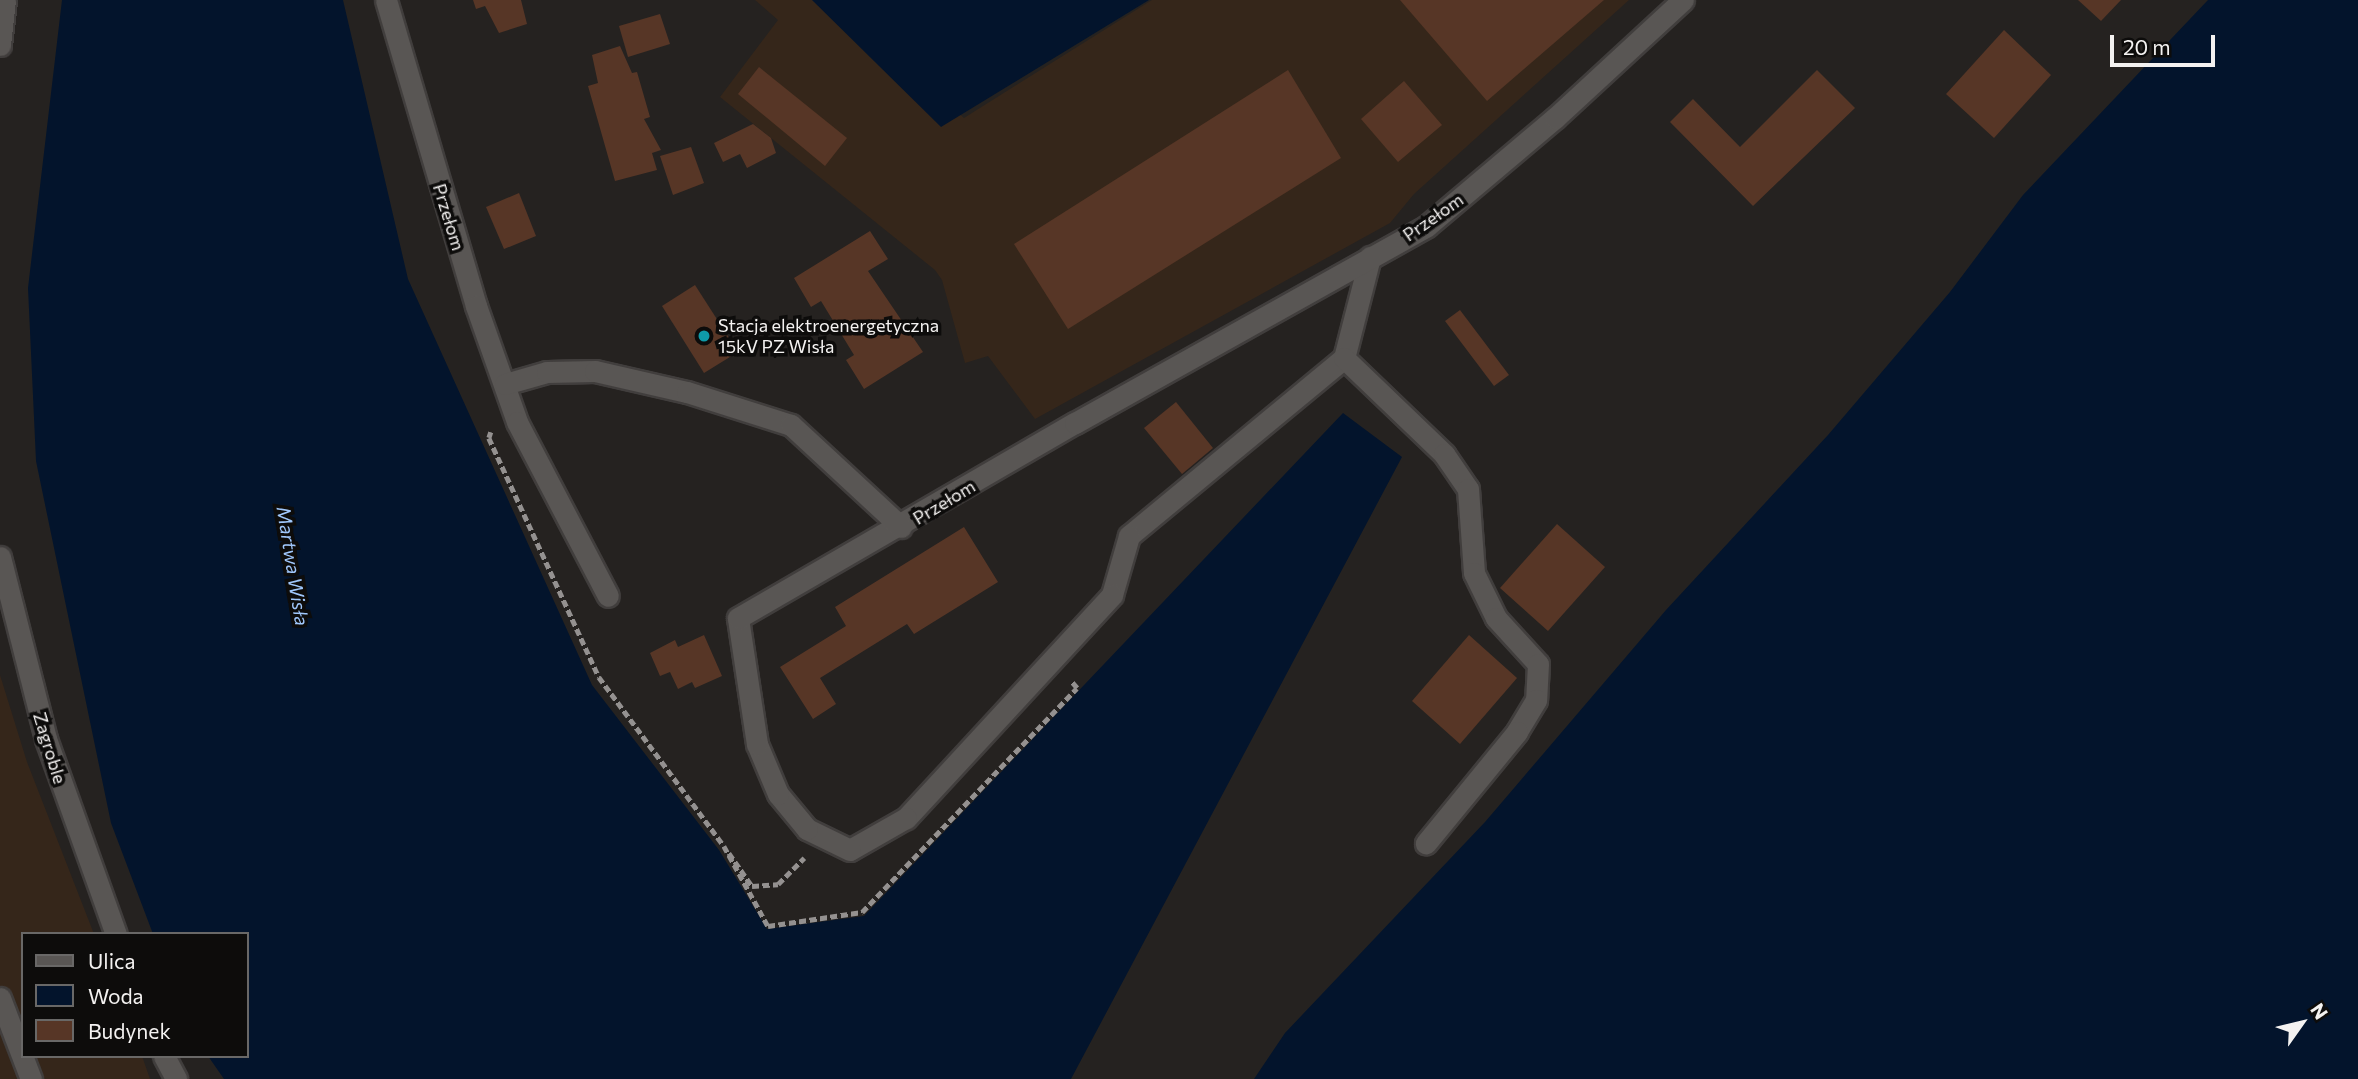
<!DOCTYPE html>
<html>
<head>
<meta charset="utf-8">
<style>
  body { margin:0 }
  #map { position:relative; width:2358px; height:1079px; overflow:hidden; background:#252220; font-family:Commissioner,sans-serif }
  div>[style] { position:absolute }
  .industrial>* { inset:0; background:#35261a }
  .water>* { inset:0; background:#03142c }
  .building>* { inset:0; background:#573626 }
  .path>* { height:4.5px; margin-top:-2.25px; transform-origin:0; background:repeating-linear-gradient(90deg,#949190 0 7px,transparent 0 10.5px) }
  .roads { filter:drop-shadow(2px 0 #413e3d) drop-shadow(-2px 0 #413e3d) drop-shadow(0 2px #413e3d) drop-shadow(0 -2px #413e3d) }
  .minor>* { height:21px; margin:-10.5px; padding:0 10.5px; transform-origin:10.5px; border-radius:10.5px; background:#595654 }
  .dots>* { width:19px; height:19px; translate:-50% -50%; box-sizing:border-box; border:4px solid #0d0c0b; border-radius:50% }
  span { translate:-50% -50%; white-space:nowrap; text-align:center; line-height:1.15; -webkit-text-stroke:7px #0d0c0b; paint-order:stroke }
  .street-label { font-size:18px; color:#f4f2f1 }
  .poi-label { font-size:18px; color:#f4f2f1 }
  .left { translate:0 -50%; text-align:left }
  .water-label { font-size:19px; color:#a0c7fb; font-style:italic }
  .legend { position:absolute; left:21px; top:932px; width:228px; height:126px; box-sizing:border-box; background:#0d0c0b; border:2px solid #696867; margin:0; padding:9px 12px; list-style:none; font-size:21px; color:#f4f2f1 }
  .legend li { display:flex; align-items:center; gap:14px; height:35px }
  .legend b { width:35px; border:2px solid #696867 }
  .north { position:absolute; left:2267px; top:988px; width:70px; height:70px; -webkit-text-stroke:5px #0d0c0b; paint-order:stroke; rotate:56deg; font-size:19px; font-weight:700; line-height:28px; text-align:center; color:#f4f2f1 }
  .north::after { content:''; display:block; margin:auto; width:24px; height:32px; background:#f4f2f1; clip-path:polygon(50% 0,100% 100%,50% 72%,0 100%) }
  .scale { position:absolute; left:2110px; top:35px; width:105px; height:32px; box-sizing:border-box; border:4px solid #f4f2f1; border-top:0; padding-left:9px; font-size:21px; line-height:24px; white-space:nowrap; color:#f4f2f1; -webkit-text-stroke:5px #0d0c0b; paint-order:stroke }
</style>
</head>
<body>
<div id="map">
  <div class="industrial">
    <i style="clip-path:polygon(755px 0,830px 0,964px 118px,1152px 0,1629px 0,1414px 194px,1390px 223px,1035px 419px,988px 356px,965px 363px,942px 280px,935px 270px,720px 97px,778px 20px)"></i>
    <i style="clip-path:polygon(0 675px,27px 762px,94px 934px,23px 934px,23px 1056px,142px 1056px,150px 1079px,0 1079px)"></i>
  </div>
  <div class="water">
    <i style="clip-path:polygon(62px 0,343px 0,408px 279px,592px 685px,719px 850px,767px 929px,864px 916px,1343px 413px,1402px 457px,1071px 1079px,224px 1079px,208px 1056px,247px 1056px,247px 934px,153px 934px,111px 823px,36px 461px,28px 288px)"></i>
    <i style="clip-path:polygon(812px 0,1149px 0,941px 127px)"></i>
    <i style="clip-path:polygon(2208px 0,2358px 0,2358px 1079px,1254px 1079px,1285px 1033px,1485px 822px,1666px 610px,1828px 435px,1950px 292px,2023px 195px)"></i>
  </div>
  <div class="building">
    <i style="clip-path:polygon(473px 0,521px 0,527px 24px,499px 33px,485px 6px,476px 9px)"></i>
    <i style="clip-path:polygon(1400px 0,1604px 0,1487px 101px)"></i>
    <i style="clip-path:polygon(2078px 0,2121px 0,2101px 21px)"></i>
    <i style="clip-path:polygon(660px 14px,670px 44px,628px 57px,619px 26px)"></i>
    <i style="clip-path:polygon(2004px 30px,2051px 75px,1994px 138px,1946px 94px)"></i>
    <i style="clip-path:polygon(620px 46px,632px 73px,637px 72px,650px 117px,644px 119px,661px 150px,652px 153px,657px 170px,615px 181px,588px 86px,598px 83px,592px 55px)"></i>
    <i style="clip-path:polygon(759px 67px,847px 138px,825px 166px,738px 94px)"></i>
    <i style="clip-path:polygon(1288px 70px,1341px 158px,1068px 329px,1014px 244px)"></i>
    <i style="clip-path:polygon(1817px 70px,1855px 108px,1753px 206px,1670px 122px,1693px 99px,1740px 147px)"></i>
    <i style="clip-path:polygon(1404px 81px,1442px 125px,1398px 162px,1361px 119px)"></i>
    <i style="clip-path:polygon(753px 124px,771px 138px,776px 153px,747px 168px,740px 154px,723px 162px,714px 143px)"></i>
    <i style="clip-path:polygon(691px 147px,704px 183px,673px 195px,660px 156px)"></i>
    <i style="clip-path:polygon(519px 193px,536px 236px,504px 249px,486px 207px)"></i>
    <i style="clip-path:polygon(870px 231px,888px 259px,868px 271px,923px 352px,864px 389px,846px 360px,854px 355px,821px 301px,811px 307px,794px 278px)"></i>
    <i style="clip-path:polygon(695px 285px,738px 352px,704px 373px,662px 306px)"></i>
    <i style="clip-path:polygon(1460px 310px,1509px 375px,1494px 386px,1445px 321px)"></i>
    <i style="clip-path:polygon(1176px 402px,1213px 448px,1182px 474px,1144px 428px)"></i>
    <i style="clip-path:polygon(1557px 524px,1605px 567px,1548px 631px,1500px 588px)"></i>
    <i style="clip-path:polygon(964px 527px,998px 582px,914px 634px,907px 624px,820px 678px,836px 704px,813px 719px,780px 667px,846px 626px,835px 607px)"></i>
    <i style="clip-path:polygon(704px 635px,722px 676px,695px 688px,692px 682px,678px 689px,670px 672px,660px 676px,650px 653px,675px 640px,678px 647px)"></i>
    <i style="clip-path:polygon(1469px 635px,1517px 678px,1460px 744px,1412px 701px)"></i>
  </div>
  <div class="path">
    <i style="left:491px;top:432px;width:6px;rotate:108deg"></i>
    <i style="left:489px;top:438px;width:263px;rotate:65.3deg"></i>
    <i style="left:599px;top:677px;width:210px;rotate:53.5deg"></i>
    <i style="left:724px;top:846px;width:91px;rotate:61.2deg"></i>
    <i style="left:768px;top:926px;width:95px;rotate:-8.5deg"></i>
    <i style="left:862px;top:912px;width:310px;rotate:-46.2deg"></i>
    <i style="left:1077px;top:688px;width:9px;rotate:-131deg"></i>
    <i style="left:729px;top:853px;width:40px;rotate:55.1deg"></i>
    <i style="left:752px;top:886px;width:26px;rotate:-4deg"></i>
    <i style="left:778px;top:884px;width:37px;rotate:-45deg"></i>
  </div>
  <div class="roads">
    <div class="minor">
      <i style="left:386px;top:0;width:319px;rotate:73.6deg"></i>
      <i style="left:476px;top:306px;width:123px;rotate:70.5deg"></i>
      <i style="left:517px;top:422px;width:196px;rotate:62.4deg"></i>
      <i style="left:0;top:45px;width:45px;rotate:-83.7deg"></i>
      <i style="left:1370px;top:257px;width:104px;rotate:104.4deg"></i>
      <i style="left:1344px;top:358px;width:279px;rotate:140.4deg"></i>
      <i style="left:1129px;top:536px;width:61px;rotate:106.1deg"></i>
      <i style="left:1112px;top:595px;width:304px;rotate:132.7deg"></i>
      <i style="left:906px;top:818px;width:64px;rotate:150.3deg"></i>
      <i style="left:850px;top:850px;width:48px;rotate:-154deg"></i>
      <i style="left:807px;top:829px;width:45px;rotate:-129.6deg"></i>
      <i style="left:778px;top:794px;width:54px;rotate:-112.8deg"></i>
      <i style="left:757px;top:744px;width:127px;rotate:-98.6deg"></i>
      <i style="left:738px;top:618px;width:389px;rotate:-30.1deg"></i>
      <i style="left:1075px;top:423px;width:403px;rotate:-29.2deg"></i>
      <i style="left:1427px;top:226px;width:167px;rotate:-40.2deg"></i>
      <i style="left:1555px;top:118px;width:174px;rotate:-42.7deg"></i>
      <i style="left:1344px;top:358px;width:139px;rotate:43.8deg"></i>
      <i style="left:1444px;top:454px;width:42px;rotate:55.6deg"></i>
      <i style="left:1468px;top:489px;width:84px;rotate:85.9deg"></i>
      <i style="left:1474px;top:573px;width:50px;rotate:63.9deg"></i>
      <i style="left:1496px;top:618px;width:62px;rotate:47.6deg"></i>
      <i style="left:1538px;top:664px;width:36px;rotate:93deg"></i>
      <i style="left:1536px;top:700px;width:37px;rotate:121deg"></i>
      <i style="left:1517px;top:732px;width:144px;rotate:129.3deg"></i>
      <i style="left:505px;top:384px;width:44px;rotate:-15.9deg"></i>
      <i style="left:547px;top:372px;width:48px;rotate:-1.2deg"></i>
      <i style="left:595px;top:371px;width:94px;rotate:12.9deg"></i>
      <i style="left:687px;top:392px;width:109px;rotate:17.6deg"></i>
      <i style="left:791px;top:425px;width:150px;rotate:42.8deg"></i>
      <i style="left:0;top:557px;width:188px;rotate:75.8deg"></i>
      <i style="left:46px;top:739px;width:207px;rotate:70.3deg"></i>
      <i style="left:0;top:998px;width:87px;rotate:69.1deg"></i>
      <i style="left:164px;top:1056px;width:26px;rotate:62deg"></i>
    </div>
  </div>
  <div class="dots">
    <i style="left:704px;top:336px;background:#0f9aa8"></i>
  </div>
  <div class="street-label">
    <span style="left:449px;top:217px;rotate:73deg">Przełom</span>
    <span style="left:1433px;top:217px;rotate:-35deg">Przełom</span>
    <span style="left:944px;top:502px;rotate:-31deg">Przełom</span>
    <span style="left:50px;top:748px;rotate:73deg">Zagroble</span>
  </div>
  <div class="poi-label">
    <span class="left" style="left:718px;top:336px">Stacja elektroenergetyczna<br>15kV PZ Wisła</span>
  </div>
  <div class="water-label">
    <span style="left:293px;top:566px;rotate:81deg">Martwa Wisła</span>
  </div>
  <ul class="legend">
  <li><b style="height:9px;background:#595654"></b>Ulica</li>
  <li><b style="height:19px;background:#03142c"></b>Woda</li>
  <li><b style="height:19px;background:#573626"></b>Budynek</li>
  </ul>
  <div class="north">N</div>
  <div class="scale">20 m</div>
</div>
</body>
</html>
